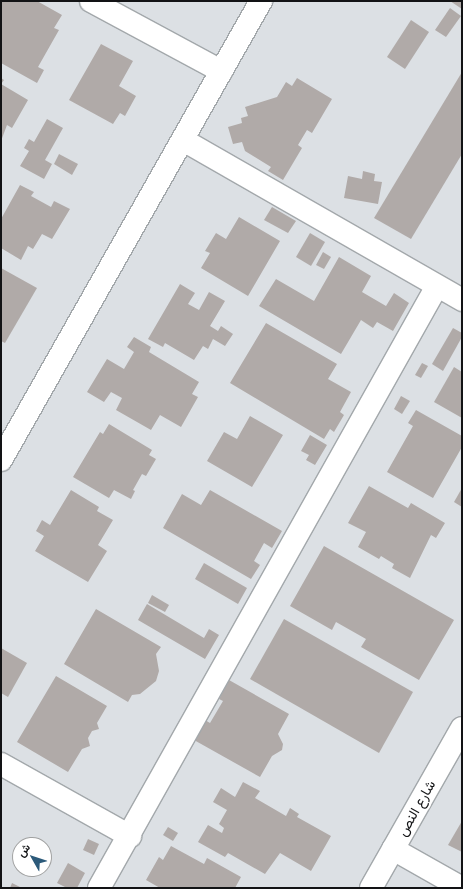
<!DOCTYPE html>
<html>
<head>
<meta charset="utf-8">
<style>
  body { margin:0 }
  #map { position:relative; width:463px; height:889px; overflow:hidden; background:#dce0e4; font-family:Lora,Vazirmatn,serif }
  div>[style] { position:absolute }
  .building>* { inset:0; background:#b0aaa8 }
  .roads { filter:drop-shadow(1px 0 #a3a8ab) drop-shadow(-1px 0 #a3a8ab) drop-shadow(0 1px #a3a8ab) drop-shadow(0 -1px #a3a8ab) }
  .minor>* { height:22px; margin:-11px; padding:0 11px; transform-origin:11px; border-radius:11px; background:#fff }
  .tertiary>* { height:22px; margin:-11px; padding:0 11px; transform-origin:11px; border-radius:11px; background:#fff }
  span { translate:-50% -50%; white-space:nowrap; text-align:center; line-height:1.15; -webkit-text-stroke:4px #fff; paint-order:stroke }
  .street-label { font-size:14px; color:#121315 }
  .frame { position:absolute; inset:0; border:2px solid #121315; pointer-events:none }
  .north { position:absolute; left:12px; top:837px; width:40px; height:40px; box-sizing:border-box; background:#fff; border:1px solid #a0a1a1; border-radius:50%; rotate:309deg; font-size:11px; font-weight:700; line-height:16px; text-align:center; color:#121315 }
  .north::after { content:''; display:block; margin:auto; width:14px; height:18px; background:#2c5a7a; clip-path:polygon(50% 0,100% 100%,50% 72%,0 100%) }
</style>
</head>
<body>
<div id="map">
  <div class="building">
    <i style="clip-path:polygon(1px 1px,37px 1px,62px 15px,54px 28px,59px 30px,38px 67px,44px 70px,37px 83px,1px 63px)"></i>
    <i style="clip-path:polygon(450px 1px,462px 1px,462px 9px)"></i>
    <i style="clip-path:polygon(450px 8px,461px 16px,446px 37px,435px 30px)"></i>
    <i style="clip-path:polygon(411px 20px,429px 32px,405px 69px,387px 57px)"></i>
    <i style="clip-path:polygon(101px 44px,133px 61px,119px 86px,136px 96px,125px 116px,120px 113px,113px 124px,69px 100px)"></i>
    <i style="clip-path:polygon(462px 72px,462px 154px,411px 239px,374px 218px)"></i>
    <i style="clip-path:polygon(1px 78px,4px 80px,1px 84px,28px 100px,12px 128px,7px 125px,1px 141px)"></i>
    <i style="clip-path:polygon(297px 78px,332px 99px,312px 133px,307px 130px,298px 145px,302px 148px,283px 180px,268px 171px,271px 167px,245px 151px,242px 142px,233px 144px,228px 127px,242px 123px,241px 118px,248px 116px,245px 107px,277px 97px,286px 82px,292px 86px)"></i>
    <i style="clip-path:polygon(47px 119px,63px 128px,45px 160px,52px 164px,44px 179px,20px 166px,29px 151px,24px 148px,29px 139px,34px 142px)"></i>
    <i style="clip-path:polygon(59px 154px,78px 164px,72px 175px,54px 164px)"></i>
    <i style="clip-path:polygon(363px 171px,375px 174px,374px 181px,382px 182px,378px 204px,344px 198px,348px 176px,362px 179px)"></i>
    <i style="clip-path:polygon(20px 185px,34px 192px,31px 196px,51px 207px,54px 201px,70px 209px,52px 239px,42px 234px,33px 249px,28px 246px,21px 260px,1px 248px,1px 219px)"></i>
    <i style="clip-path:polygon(272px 207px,296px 221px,288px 233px,264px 220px)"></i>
    <i style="clip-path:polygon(239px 217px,280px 241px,248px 296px,201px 268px,210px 253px,205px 251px,216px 233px,226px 239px)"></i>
    <i style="clip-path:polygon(310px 233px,325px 242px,311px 266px,296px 257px)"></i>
    <i style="clip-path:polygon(323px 252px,331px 257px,324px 269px,316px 265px)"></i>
    <i style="clip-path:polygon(339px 257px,371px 276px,362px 292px,386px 306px,394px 293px,409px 303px,393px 331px,377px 322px,373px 328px,361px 320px,341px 354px,259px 306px,276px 279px,314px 301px)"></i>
    <i style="clip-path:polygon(1px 268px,37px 288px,5px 343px,1px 341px)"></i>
    <i style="clip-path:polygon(180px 284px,195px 293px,188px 304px,199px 310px,209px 292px,225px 301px,210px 326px,218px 331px,221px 326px,233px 334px,225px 346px,213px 339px,208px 349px,203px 346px,194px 360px,165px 343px,163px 347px,148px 339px)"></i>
    <i style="clip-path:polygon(266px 323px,337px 364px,328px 379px,351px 392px,340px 412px,344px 415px,334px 432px,330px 429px,324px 439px,230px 383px)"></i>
    <i style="clip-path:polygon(453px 328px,462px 333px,462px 337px,443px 371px,432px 364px)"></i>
    <i style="clip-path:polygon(134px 337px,151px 347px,149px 352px,199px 382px,192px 394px,198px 397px,181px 427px,160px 415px,151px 430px,116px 410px,122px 398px,111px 392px,104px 402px,87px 392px,107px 359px,124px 369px,134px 352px,127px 347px)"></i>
    <i style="clip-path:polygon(422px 363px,428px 366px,421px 378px,415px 375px)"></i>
    <i style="clip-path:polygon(454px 367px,462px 372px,462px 418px,434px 402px)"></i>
    <i style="clip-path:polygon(401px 396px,410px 401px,402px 414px,394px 409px)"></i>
    <i style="clip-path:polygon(416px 410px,462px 436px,462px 447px,433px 498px,387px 472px,413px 426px,408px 423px)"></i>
    <i style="clip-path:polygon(250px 416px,283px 435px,252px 487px,207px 461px,224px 432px,237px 439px)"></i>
    <i style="clip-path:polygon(109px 424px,152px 450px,149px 455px,156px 459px,146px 476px,142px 474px,133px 490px,135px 491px,131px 499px,114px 490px,109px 498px,73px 477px,100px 432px,103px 434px)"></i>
    <i style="clip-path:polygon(310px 435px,327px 445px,315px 465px,306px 460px,309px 455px,301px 451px)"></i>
    <i style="clip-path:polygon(369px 486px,408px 508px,411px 503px,445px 523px,436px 538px,431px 535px,410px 578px,392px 568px,394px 564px,381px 556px,379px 559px,358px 547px,366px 532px,348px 523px)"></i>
    <i style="clip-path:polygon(462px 488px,462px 507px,454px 502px)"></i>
    <i style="clip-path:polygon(71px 490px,99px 507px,97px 511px,113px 520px,98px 545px,107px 551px,88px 582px,35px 551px,44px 536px,36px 531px,42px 520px,50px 525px)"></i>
    <i style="clip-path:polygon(210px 490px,282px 531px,272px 548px,264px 543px,254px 561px,260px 565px,251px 579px,163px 528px,182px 494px,201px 505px)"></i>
    <i style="clip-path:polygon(324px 546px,454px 620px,419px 680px,361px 647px,366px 639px,336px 622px,332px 630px,290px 606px)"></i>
    <i style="clip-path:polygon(204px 563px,247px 588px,238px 604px,195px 579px)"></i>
    <i style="clip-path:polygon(152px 595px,169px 605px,165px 612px,148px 603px)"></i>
    <i style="clip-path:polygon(147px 604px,204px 638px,209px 629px,219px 635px,205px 659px,138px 620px)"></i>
    <i style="clip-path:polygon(96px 609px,161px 647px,156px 654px,159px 671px,156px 681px,140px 694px,132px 695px,128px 702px,64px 664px)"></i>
    <i style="clip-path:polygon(284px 619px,413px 692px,379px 753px,250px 679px)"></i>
    <i style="clip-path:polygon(1px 648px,27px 663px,8px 697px,1px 693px)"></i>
    <i style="clip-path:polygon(56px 676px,107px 706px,97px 723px,99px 729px,92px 731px,88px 738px,90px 746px,82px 749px,68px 772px,17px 742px)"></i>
    <i style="clip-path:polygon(229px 680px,289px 714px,278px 734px,283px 744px,282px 750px,272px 756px,260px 777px,194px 740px,205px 720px,210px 723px,223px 701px,219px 699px)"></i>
    <i style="clip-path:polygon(243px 782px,260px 791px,255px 798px,286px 816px,290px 808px,299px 814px,297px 817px,331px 836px,311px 871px,280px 853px,265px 874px,228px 853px,225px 857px,198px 842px,208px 825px,222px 833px,224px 828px,219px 824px,227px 810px,213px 802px,221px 788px,235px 797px)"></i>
    <i style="clip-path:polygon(462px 821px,462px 852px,448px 845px)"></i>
    <i style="clip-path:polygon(168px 827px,178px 833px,173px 841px,163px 835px)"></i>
    <i style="clip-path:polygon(88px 839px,99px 844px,94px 855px,83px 850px)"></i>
    <i style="clip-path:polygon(171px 846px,204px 864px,207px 858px,241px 877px,235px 888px,160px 888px,146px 880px,159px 857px,163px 860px)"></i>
    <i style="clip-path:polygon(68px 863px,85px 873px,77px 888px,67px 888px,57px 883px)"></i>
    <i style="clip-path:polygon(12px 883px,22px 888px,10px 888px)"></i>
  </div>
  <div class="roads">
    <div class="minor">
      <i style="left:91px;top:1px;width:148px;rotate:28.3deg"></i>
      <i style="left:183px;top:140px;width:322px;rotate:29.8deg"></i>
      <i style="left:1px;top:460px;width:528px;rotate:-60.47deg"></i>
      <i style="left:1px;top:764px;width:148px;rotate:29.2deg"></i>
      <i style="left:393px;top:849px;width:79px;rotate:29.5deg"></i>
      <i style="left:99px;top:888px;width:690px;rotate:-60.69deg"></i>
    </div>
    <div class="tertiary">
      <i style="left:371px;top:888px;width:184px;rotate:-60.4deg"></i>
    </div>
  </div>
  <div class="street-label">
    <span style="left:416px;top:808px;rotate:-60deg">شارع النص</span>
  </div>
  <div class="frame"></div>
  <div class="north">ش</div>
</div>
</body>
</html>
